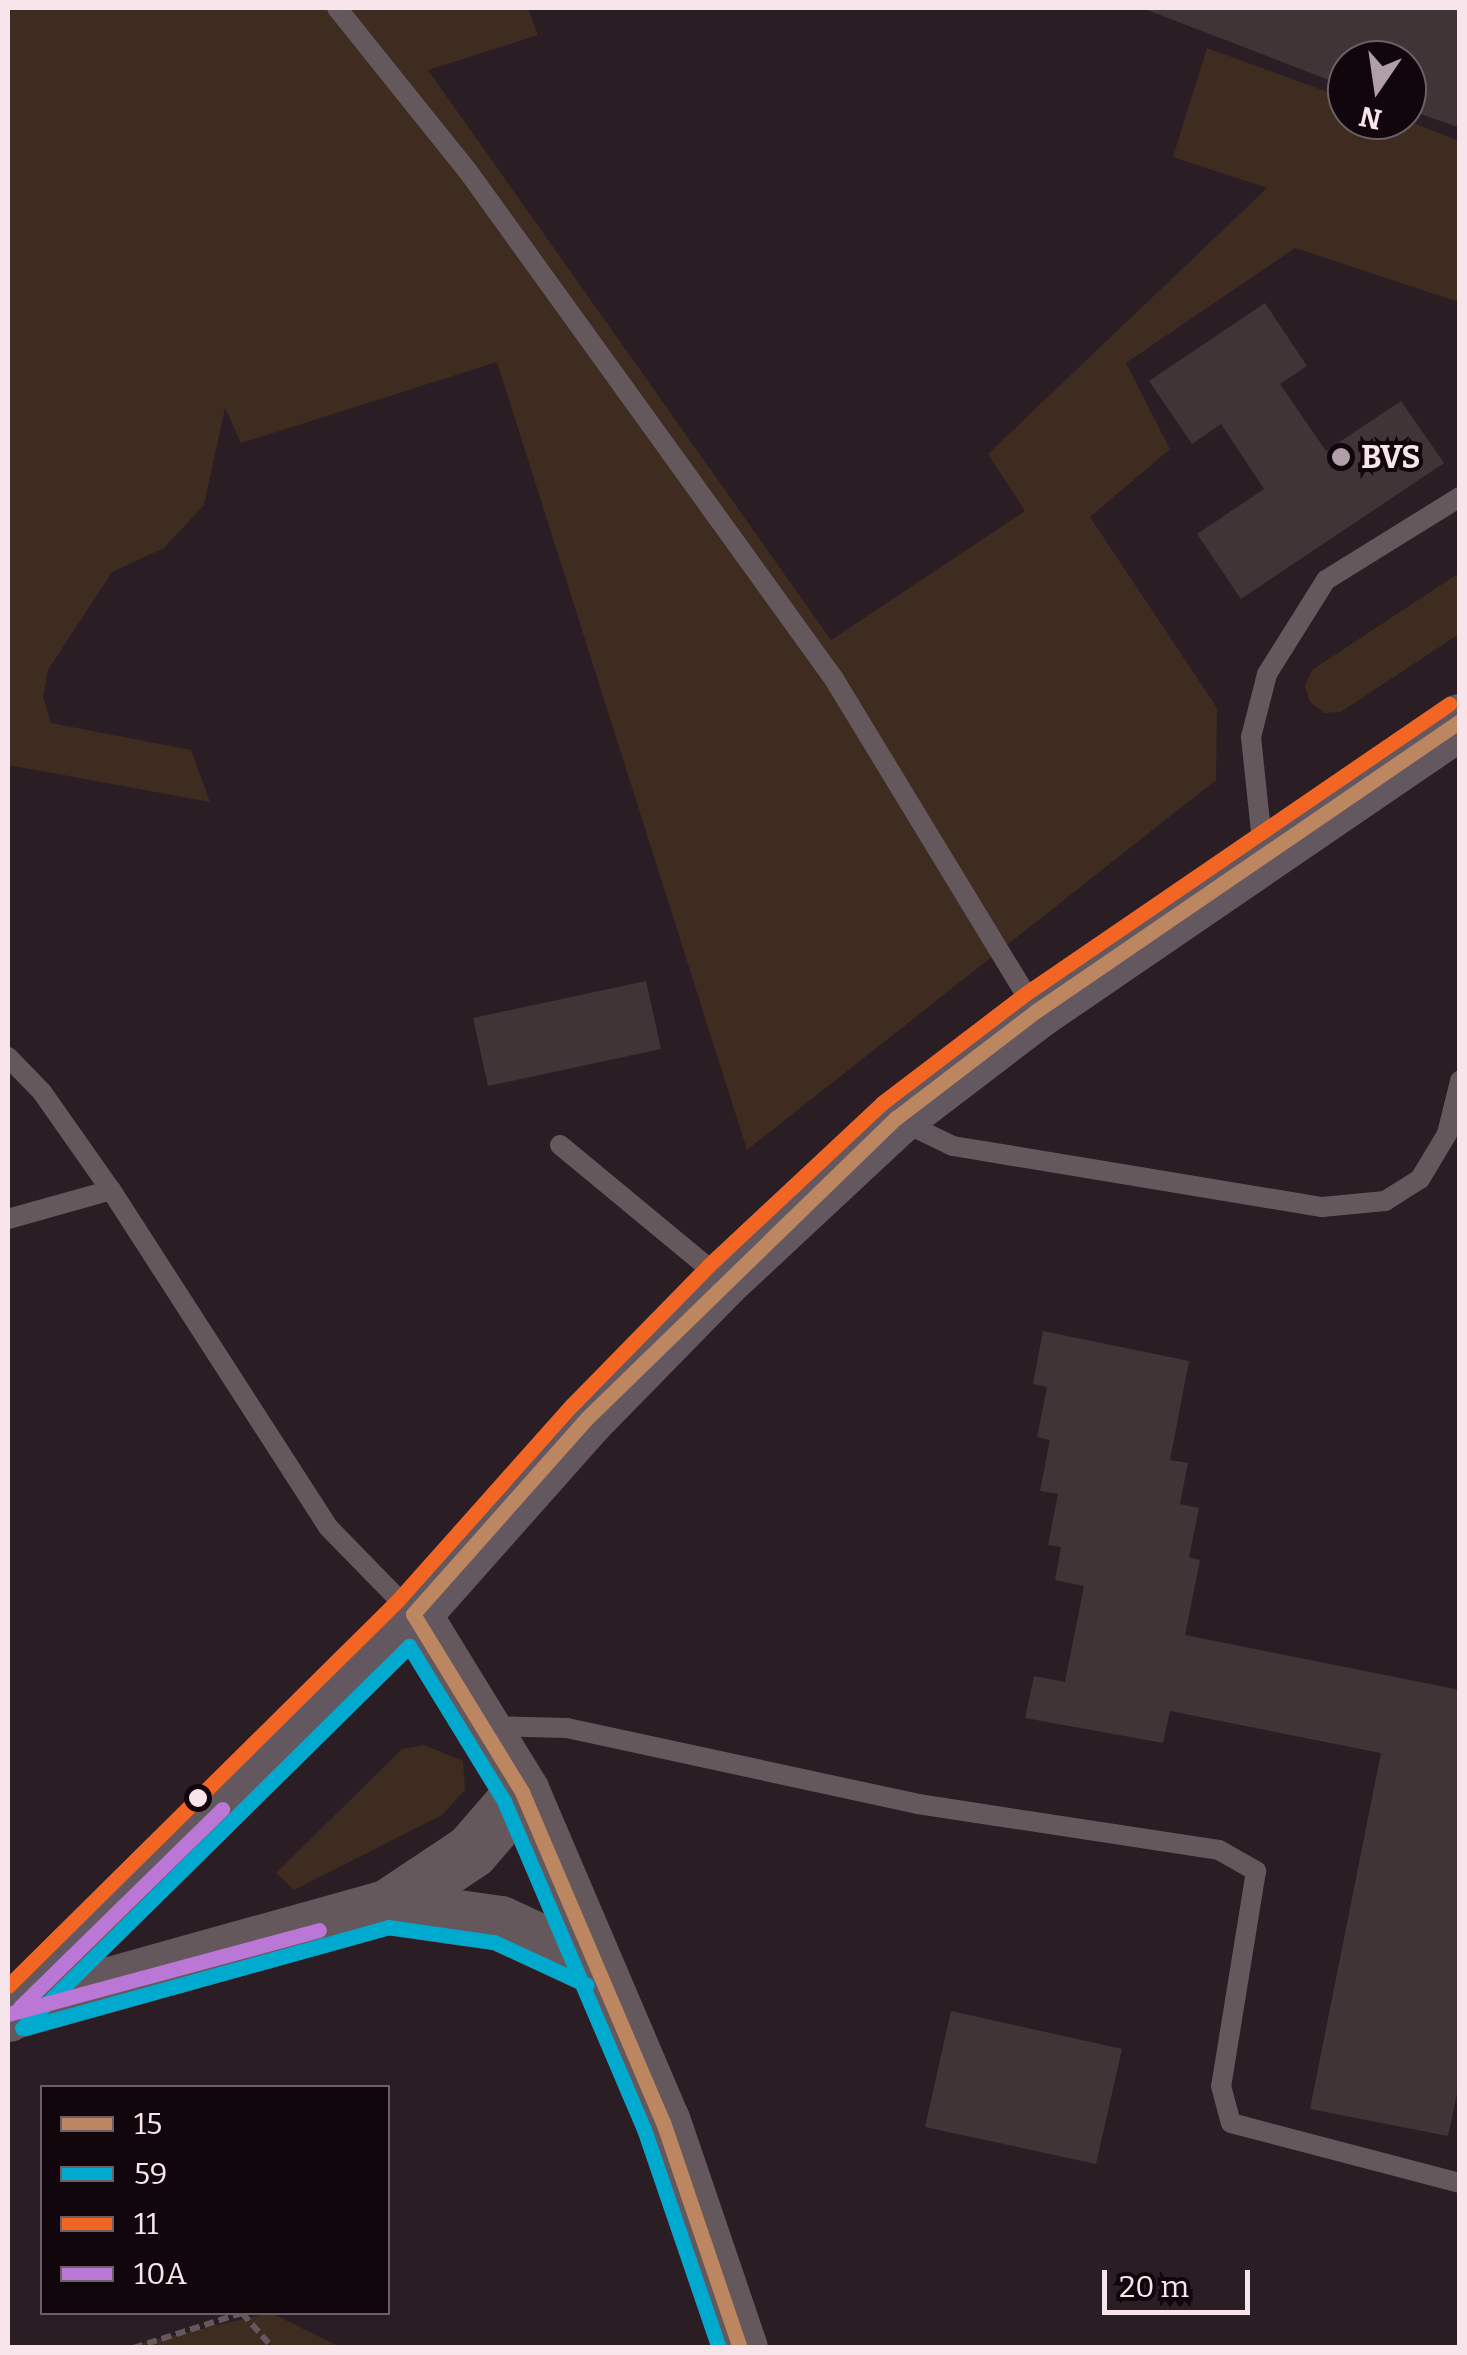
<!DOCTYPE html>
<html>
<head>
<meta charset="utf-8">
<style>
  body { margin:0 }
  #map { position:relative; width:1467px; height:2355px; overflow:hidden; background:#2b1d24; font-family:Bitter,serif }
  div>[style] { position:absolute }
  .green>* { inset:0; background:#3d2c1f }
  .building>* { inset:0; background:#413436 }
  .path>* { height:6px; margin-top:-3px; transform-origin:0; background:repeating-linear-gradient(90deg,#63585d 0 10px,transparent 0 15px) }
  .lane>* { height:20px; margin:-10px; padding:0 10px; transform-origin:10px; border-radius:10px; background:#64585d }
  .secondary>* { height:55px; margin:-27.5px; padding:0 27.5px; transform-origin:27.5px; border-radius:27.5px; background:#64585d }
  .primary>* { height:55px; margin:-27.5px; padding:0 27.5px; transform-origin:27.5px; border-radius:27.5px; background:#645860 }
  .bus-1>* { height:15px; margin:-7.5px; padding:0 7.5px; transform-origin:7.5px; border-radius:7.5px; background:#bb8660 }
  .bus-2>* { height:15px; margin:-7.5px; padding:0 7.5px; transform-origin:7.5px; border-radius:7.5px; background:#00a9ce }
  .bus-3>* { height:15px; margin:-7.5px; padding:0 7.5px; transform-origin:7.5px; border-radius:7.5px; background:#f26522 }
  .bus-4>* { height:15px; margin:-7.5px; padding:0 7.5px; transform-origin:7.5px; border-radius:7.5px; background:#ba77d6 }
  .dots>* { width:28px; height:28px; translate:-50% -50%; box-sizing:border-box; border:5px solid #11060b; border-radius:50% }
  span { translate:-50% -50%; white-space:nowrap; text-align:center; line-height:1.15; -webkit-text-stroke:8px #11060b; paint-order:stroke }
  .poi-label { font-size:32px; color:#f8e5ec; font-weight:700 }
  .left { translate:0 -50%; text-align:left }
  .frame { position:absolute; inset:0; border:10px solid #f8e5ec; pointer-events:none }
  .legend { position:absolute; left:40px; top:2085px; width:350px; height:230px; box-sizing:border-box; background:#11060b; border:2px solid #6d5f65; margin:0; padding:12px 18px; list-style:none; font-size:30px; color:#f8e5ec }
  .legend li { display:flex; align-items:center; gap:20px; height:50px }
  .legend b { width:50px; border:2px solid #6d5f65 }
  .north { position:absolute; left:1327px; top:40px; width:100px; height:100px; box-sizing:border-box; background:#11060b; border:2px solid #6d5f65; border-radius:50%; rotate:193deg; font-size:28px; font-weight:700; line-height:40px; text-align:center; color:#f8e5ec }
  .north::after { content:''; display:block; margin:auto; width:35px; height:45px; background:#b09fa6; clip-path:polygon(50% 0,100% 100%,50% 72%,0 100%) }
  .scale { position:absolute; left:1102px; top:2270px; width:148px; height:45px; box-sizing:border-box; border:5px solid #f8e5ec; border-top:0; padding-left:12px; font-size:30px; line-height:35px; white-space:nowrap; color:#f8e5ec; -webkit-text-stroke:8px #11060b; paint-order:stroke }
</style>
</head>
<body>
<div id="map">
  <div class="green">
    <i style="clip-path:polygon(8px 8px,528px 8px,538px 35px,428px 70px,831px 640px,1025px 511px,988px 454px,1267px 188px,1173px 157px,1207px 48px,1347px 99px,1347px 120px,1406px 120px,1459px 141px,1459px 302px,1295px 248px,1126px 363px,1170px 449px,1090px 517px,1217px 708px,1216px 780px,747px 1150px,497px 362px,241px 443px,225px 408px,204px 505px,164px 548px,112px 572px,48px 670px,43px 697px,51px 723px,191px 750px,210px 802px,8px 765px)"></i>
    <i style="clip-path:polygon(1459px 573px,1459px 634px,1341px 712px,1324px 713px,1310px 702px,1305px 686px,1312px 670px)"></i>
    <i style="clip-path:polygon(424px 1745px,463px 1761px,465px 1790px,442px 1815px,294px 1890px,276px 1873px,402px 1749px)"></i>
    <i style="clip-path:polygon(269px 2312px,340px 2347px,125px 2347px,269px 2313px)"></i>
  </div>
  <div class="building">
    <i style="clip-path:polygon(1142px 8px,1460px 8px,1460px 128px,1407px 109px,1407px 60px,1347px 60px,1347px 87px)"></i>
    <i style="clip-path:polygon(1265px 303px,1307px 366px,1280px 384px,1326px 451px,1401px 401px,1444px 463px,1241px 599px,1197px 534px,1264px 489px,1221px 424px,1192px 444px,1149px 381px)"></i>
    <i style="clip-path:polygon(646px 981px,661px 1049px,488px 1086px,473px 1018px)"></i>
    <i style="clip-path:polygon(1043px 1331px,1189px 1361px,1170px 1460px,1188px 1463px,1180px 1504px,1199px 1508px,1189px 1557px,1200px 1560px,1185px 1635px,1460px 1690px,1460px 2080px,1448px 2136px,1310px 2109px,1381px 1753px,1170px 1711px,1163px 1743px,1025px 1718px,1034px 1676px,1065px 1682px,1084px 1586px,1055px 1580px,1061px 1547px,1048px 1545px,1058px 1494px,1040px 1491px,1050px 1440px,1037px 1437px,1047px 1387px,1033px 1384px)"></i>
    <i style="clip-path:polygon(951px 2011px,1122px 2049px,1096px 2164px,925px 2127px)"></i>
  </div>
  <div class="path">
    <i style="left:133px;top:2348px;width:114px;rotate:-17.8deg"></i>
    <i style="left:242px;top:2313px;width:47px;rotate:48.5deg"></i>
  </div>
  <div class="lane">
    <i style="left:337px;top:8px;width:208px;rotate:51.3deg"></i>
    <i style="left:467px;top:170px;width:628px;rotate:54.21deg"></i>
    <i style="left:834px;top:679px;width:387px;rotate:58.7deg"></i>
    <i style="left:1263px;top:851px;width:115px;rotate:-96deg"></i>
    <i style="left:1251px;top:737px;width:65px;rotate:-75.7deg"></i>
    <i style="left:1267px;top:674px;width:111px;rotate:-57.9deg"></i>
    <i style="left:1326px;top:580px;width:158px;rotate:-31.8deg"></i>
    <i style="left:8px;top:1057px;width:49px;rotate:45.8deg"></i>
    <i style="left:42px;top:1092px;width:120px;rotate:54.9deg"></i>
    <i style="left:111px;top:1190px;width:401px;rotate:57.2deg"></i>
    <i style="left:328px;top:1527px;width:120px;rotate:45.7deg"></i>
    <i style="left:901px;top:1121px;width:58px;rotate:25.7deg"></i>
    <i style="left:953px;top:1146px;width:374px;rotate:9.4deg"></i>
    <i style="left:1322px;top:1207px;width:63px;rotate:-5.4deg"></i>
    <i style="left:1385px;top:1201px;width:41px;rotate:-32.2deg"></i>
    <i style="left:1420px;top:1179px;width:52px;rotate:-59deg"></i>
    <i style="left:1447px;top:1134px;width:55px;rotate:-76.2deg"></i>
    <i style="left:560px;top:1145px;width:209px;rotate:39.6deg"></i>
    <i style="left:8px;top:1219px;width:107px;rotate:-15.7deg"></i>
    <i style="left:490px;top:1726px;width:77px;rotate:1.5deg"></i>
    <i style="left:567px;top:1728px;width:359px;rotate:12.2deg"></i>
    <i style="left:918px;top:1804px;width:304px;rotate:8.7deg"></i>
    <i style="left:1219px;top:1850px;width:43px;rotate:29.6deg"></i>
    <i style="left:1256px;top:1871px;width:218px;rotate:99.2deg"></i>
    <i style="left:1221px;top:2086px;width:38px;rotate:75deg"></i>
    <i style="left:1231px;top:2123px;width:237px;rotate:14.7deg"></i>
  </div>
  <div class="secondary">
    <i style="left:413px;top:1614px;width:209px;rotate:58.5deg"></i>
    <i style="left:522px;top:1792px;width:359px;rotate:66.9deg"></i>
    <i style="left:663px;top:2122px;width:239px;rotate:71.2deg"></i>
    <i style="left:387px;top:1907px;width:114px;rotate:8.1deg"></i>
    <i style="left:500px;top:1923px;width:105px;rotate:24.9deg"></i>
    <i style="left:17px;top:2010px;width:384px;rotate:-15.6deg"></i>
    <i style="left:387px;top:1907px;width:101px;rotate:-33.7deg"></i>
    <i style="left:471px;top:1851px;width:78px;rotate:-49.2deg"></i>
  </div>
  <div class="primary">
    <i style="left:8px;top:2014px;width:569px;rotate:-44.64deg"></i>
    <i style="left:413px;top:1614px;width:262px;rotate:-48.4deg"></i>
    <i style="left:587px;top:1418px;width:193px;rotate:-45.6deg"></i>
    <i style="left:722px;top:1280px;width:238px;rotate:-43deg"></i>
    <i style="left:896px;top:1118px;width:176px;rotate:-37.4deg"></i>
    <i style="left:1036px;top:1011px;width:514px;rotate:-34.37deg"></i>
  </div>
  <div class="bus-1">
    <i style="left:413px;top:1614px;width:262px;rotate:-48.4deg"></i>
    <i style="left:587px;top:1418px;width:431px;rotate:-44.2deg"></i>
    <i style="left:896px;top:1118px;width:176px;rotate:-37.4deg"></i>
    <i style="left:1036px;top:1011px;width:514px;rotate:-34.37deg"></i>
    <i style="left:413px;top:1614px;width:209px;rotate:58.5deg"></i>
    <i style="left:522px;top:1792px;width:359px;rotate:66.9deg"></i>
    <i style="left:663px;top:2122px;width:239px;rotate:71.2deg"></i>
  </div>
  <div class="bus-2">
    <i style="left:22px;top:2028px;width:544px;rotate:-44.63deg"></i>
    <i style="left:409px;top:1646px;width:182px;rotate:58.5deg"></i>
    <i style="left:504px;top:1801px;width:357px;rotate:66.9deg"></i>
    <i style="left:644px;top:2129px;width:231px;rotate:71.1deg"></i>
    <i style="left:25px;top:2028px;width:377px;rotate:-15.5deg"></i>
    <i style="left:388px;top:1927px;width:107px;rotate:8.1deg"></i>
    <i style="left:494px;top:1942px;width:102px;rotate:24.8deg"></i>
  </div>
  <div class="bus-3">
    <i style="left:8px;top:1986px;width:549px;rotate:-44.7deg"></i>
    <i style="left:398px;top:1600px;width:261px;rotate:-48.3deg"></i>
    <i style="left:572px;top:1405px;width:194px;rotate:-45.6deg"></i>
    <i style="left:708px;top:1266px;width:238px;rotate:-43.1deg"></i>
    <i style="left:882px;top:1103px;width:180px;rotate:-37.3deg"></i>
    <i style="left:1025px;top:994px;width:514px;rotate:-34.37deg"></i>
  </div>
  <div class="bus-4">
    <i style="left:20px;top:2007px;width:283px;rotate:-44.4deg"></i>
    <i style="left:8px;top:2014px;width:322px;rotate:-15.1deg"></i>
  </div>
  <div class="dots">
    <i style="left:1341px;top:457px;background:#b09fa6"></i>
    <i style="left:198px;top:1798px;background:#f8e5ec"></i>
  </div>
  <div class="poi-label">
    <span class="left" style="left:1361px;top:457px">BVS</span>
  </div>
  <div class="frame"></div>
  <ul class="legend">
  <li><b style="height:12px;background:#bb8660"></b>15</li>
  <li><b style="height:12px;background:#00a9ce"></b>59</li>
  <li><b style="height:12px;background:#f26522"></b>11</li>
  <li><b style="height:12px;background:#ba77d6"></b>10А</li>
  </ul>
  <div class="north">N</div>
  <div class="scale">20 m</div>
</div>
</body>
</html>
